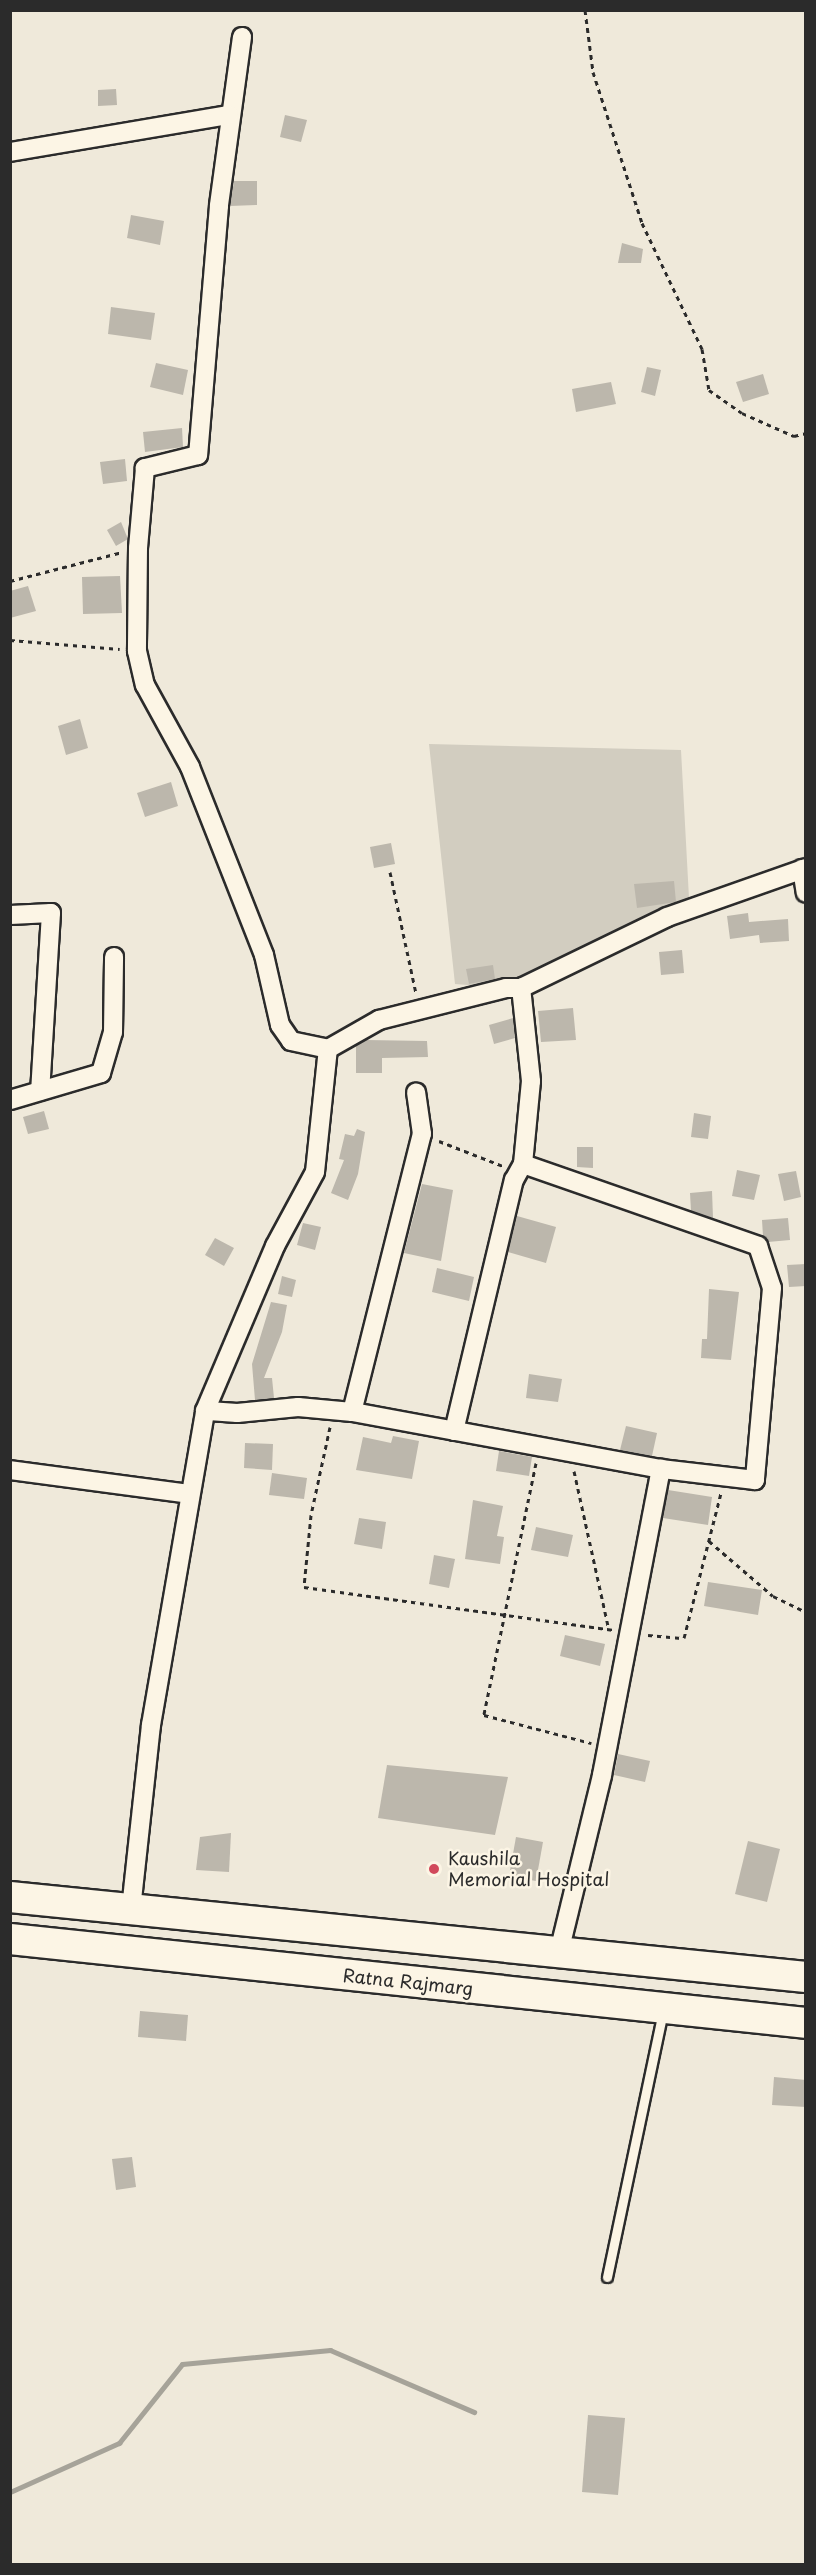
<!DOCTYPE html>
<html>
<head>
<meta charset="utf-8">
<style>
  body { margin:0 }
  #map { position:relative; width:816px; height:2575px; overflow:hidden; background:#efe9da; font-family:"Playpen Sans",sans-serif }
  div>[style] { position:absolute }
  .green>* { inset:0; background:#d2cdc0 }
  .stream>* { height:5px; margin:-2.5px; padding:0 2.5px; transform-origin:2.5px; border-radius:2.5px; background:#a6a399 }
  .building>* { inset:0; background:#bcb7ac }
  .path>* { height:3px; margin-top:-1.5px; transform-origin:0; background:repeating-linear-gradient(90deg,#2b2b2b 0 4.5px,transparent 0 9px) }
  .roads { filter:drop-shadow(2px 0 #2b2b2b) drop-shadow(-2px 0 #2b2b2b) drop-shadow(0 2px #2b2b2b) drop-shadow(0 -2px #2b2b2b) }
  .service>* { height:9px; margin:-4.5px; padding:0 4.5px; transform-origin:4.5px; border-radius:4.5px; background:#fcf5e5 }
  .minor>* { height:18px; margin:-9px; padding:0 9px; transform-origin:9px; border-radius:9px; background:#fcf5e5 }
  .trunk>* { height:30px; margin:-15px; padding:0 15px; transform-origin:15px; border-radius:15px; background:#fcf5e5 }
  .dots>* { width:16px; height:16px; translate:-50% -50%; box-sizing:border-box; border:3px solid #fcf5e5; border-radius:50% }
  span { translate:-50% -50%; white-space:nowrap; text-align:center; line-height:1.15; -webkit-text-stroke:5px #fcf5e5; paint-order:stroke }
  .poi-label { font-size:18px; color:#2b2b2b }
  .left { translate:0 -50%; text-align:left }
  .street-label { font-size:18px; color:#2b2b2b }
  .frame { position:absolute; inset:0; border:12px solid #2b2b2b; pointer-events:none }
</style>
</head>
<body>
<div id="map">
  <div class="green">
    <i style="clip-path:polygon(429px 744px,681px 750px,689px 898px,678px 909px,619px 928px,506px 988px,455px 984px)"></i>
  </div>
  <div class="stream">
    <i style="left:10px;top:2492px;width:120px;rotate:-24.2deg"></i>
    <i style="left:119px;top:2443px;width:101px;rotate:-51.4deg"></i>
    <i style="left:182px;top:2364px;width:149px;rotate:-5.4deg"></i>
    <i style="left:330px;top:2350px;width:157px;rotate:23.3deg"></i>
  </div>
  <div class="building">
    <i style="clip-path:polygon(116px 89px,117px 105px,98px 106px,98px 90px)"></i>
    <i style="clip-path:polygon(285px 115px,307px 120px,301px 142px,280px 137px)"></i>
    <i style="clip-path:polygon(234px 181px,257px 181px,257px 205px,230px 206px)"></i>
    <i style="clip-path:polygon(131px 215px,164px 221px,160px 245px,127px 238px)"></i>
    <i style="clip-path:polygon(622px 243px,643px 249px,641px 263px,618px 263px)"></i>
    <i style="clip-path:polygon(111px 307px,155px 313px,151px 340px,108px 334px)"></i>
    <i style="clip-path:polygon(156px 363px,188px 370px,183px 395px,150px 387px)"></i>
    <i style="clip-path:polygon(647px 367px,661px 370px,655px 396px,641px 392px)"></i>
    <i style="clip-path:polygon(763px 374px,769px 394px,743px 402px,736px 382px)"></i>
    <i style="clip-path:polygon(611px 382px,616px 404px,576px 412px,572px 389px)"></i>
    <i style="clip-path:polygon(182px 428px,183px 447px,145px 452px,143px 432px)"></i>
    <i style="clip-path:polygon(125px 459px,127px 481px,103px 484px,100px 462px)"></i>
    <i style="clip-path:polygon(121px 522px,128px 539px,116px 546px,107px 530px)"></i>
    <i style="clip-path:polygon(120px 576px,122px 613px,83px 614px,82px 577px)"></i>
    <i style="clip-path:polygon(28px 586px,36px 611px,10px 618px,10px 591px)"></i>
    <i style="clip-path:polygon(80px 719px,88px 748px,66px 755px,58px 726px)"></i>
    <i style="clip-path:polygon(171px 782px,178px 806px,145px 817px,137px 793px)"></i>
    <i style="clip-path:polygon(391px 843px,395px 864px,374px 868px,370px 847px)"></i>
    <i style="clip-path:polygon(674px 881px,676px 902px,637px 908px,634px 884px)"></i>
    <i style="clip-path:polygon(748px 913px,749px 922px,788px 919px,789px 941px,760px 943px,759px 935px,730px 939px,727px 916px)"></i>
    <i style="clip-path:polygon(682px 950px,684px 973px,661px 975px,659px 952px)"></i>
    <i style="clip-path:polygon(493px 965px,495px 979px,469px 984px,466px 969px)"></i>
    <i style="clip-path:polygon(573px 1008px,576px 1040px,541px 1042px,538px 1011px)"></i>
    <i style="clip-path:polygon(513px 1018px,515px 1038px,494px 1044px,489px 1025px)"></i>
    <i style="clip-path:polygon(366px 1040px,427px 1041px,428px 1057px,382px 1058px,382px 1073px,356px 1073px,356px 1046px)"></i>
    <i style="clip-path:polygon(44px 1111px,49px 1129px,28px 1134px,23px 1117px)"></i>
    <i style="clip-path:polygon(694px 1113px,711px 1116px,708px 1139px,691px 1137px)"></i>
    <i style="clip-path:polygon(357px 1129px,365px 1132px,358px 1174px,348px 1200px,331px 1193px,344px 1160px,339px 1159px,345px 1134px,354px 1136px)"></i>
    <i style="clip-path:polygon(577px 1147px,593px 1147px,593px 1168px,577px 1167px)"></i>
    <i style="clip-path:polygon(737px 1170px,760px 1175px,754px 1200px,732px 1196px)"></i>
    <i style="clip-path:polygon(796px 1171px,801px 1197px,784px 1201px,778px 1174px)"></i>
    <i style="clip-path:polygon(422px 1184px,453px 1190px,441px 1261px,404px 1253px)"></i>
    <i style="clip-path:polygon(712px 1191px,713px 1218px,691px 1211px,690px 1193px)"></i>
    <i style="clip-path:polygon(517px 1216px,556px 1227px,546px 1263px,508px 1252px)"></i>
    <i style="clip-path:polygon(788px 1218px,790px 1240px,768px 1242px,763px 1236px,762px 1220px)"></i>
    <i style="clip-path:polygon(303px 1223px,321px 1227px,315px 1250px,297px 1245px)"></i>
    <i style="clip-path:polygon(215px 1238px,234px 1248px,224px 1266px,205px 1255px)"></i>
    <i style="clip-path:polygon(806px 1264px,806px 1286px,789px 1287px,787px 1265px)"></i>
    <i style="clip-path:polygon(437px 1268px,474px 1277px,469px 1301px,432px 1292px)"></i>
    <i style="clip-path:polygon(282px 1276px,296px 1280px,292px 1297px,278px 1294px)"></i>
    <i style="clip-path:polygon(709px 1289px,739px 1292px,731px 1360px,701px 1358px,702px 1339px,707px 1339px)"></i>
    <i style="clip-path:polygon(271px 1302px,287px 1305px,282px 1332px,264px 1378px,272px 1378px,274px 1398px,255px 1400px,252px 1364px)"></i>
    <i style="clip-path:polygon(529px 1374px,562px 1379px,558px 1402px,526px 1398px)"></i>
    <i style="clip-path:polygon(626px 1426px,657px 1433px,652px 1456px,620px 1450px)"></i>
    <i style="clip-path:polygon(393px 1436px,419px 1441px,412px 1479px,356px 1470px,363px 1437px,391px 1443px)"></i>
    <i style="clip-path:polygon(245px 1443px,273px 1444px,272px 1470px,244px 1468px)"></i>
    <i style="clip-path:polygon(499px 1451px,532px 1457px,529px 1476px,496px 1471px)"></i>
    <i style="clip-path:polygon(272px 1473px,307px 1478px,304px 1499px,269px 1495px)"></i>
    <i style="clip-path:polygon(668px 1490px,712px 1497px,708px 1525px,663px 1518px)"></i>
    <i style="clip-path:polygon(473px 1500px,503px 1506px,497px 1536px,504px 1537px,500px 1564px,465px 1559px)"></i>
    <i style="clip-path:polygon(359px 1518px,386px 1522px,382px 1549px,354px 1544px)"></i>
    <i style="clip-path:polygon(536px 1527px,573px 1535px,568px 1557px,531px 1550px)"></i>
    <i style="clip-path:polygon(434px 1555px,455px 1559px,449px 1588px,429px 1584px)"></i>
    <i style="clip-path:polygon(708px 1582px,762px 1590px,758px 1615px,704px 1606px)"></i>
    <i style="clip-path:polygon(565px 1635px,605px 1644px,600px 1666px,560px 1656px)"></i>
    <i style="clip-path:polygon(618px 1754px,650px 1761px,645px 1782px,614px 1775px)"></i>
    <i style="clip-path:polygon(387px 1765px,508px 1777px,495px 1835px,378px 1818px)"></i>
    <i style="clip-path:polygon(231px 1833px,229px 1872px,196px 1870px,200px 1837px)"></i>
    <i style="clip-path:polygon(516px 1837px,543px 1842px,536px 1881px,509px 1876px)"></i>
    <i style="clip-path:polygon(748px 1841px,780px 1849px,767px 1902px,735px 1894px)"></i>
    <i style="clip-path:polygon(140px 2011px,188px 2015px,186px 2041px,138px 2037px)"></i>
    <i style="clip-path:polygon(774px 2077px,806px 2080px,806px 2107px,772px 2105px)"></i>
    <i style="clip-path:polygon(132px 2157px,136px 2187px,116px 2190px,112px 2159px)"></i>
    <i style="clip-path:polygon(588px 2415px,625px 2418px,618px 2495px,582px 2492px)"></i>
  </div>
  <div class="path">
    <i style="left:585px;top:10px;width:63px;rotate:82.6deg"></i>
    <i style="left:593px;top:72px;width:159px;rotate:72deg"></i>
    <i style="left:642px;top:223px;width:140px;rotate:64.5deg"></i>
    <i style="left:702px;top:349px;width:42px;rotate:80.3deg"></i>
    <i style="left:709px;top:390px;width:40px;rotate:34.9deg"></i>
    <i style="left:742px;top:413px;width:57px;rotate:23.9deg"></i>
    <i style="left:794px;top:436px;width:12px;rotate:-14deg"></i>
    <i style="left:10px;top:581px;width:116px;rotate:-14.5deg"></i>
    <i style="left:10px;top:640px;width:110px;rotate:4.7deg"></i>
    <i style="left:390px;top:872px;width:124px;rotate:77.9deg"></i>
    <i style="left:439px;top:1141px;width:69px;rotate:21.3deg"></i>
    <i style="left:330px;top:1427px;width:90px;rotate:102.2deg"></i>
    <i style="left:311px;top:1515px;width:72px;rotate:95.6deg"></i>
    <i style="left:304px;top:1587px;width:311px;rotate:7.9deg"></i>
    <i style="left:536px;top:1463px;width:257px;rotate:101.7deg"></i>
    <i style="left:484px;top:1715px;width:111px;rotate:14.7deg"></i>
    <i style="left:574px;top:1471px;width:163px;rotate:77.6deg"></i>
    <i style="left:709px;top:1541px;width:84px;rotate:40.7deg"></i>
    <i style="left:773px;top:1596px;width:37px;rotate:26deg"></i>
    <i style="left:648px;top:1635px;width:36px;rotate:5deg"></i>
    <i style="left:684px;top:1638px;width:150px;rotate:-75.7deg"></i>
  </div>
  <div class="roads">
    <div class="service">
      <i style="left:607px;top:2277px;width:271px;rotate:-78.1deg"></i>
    </div>
    <div class="minor">
      <i style="left:242px;top:37px;width:171px;rotate:97.8deg"></i>
      <i style="left:219px;top:206px;width:250px;rotate:94.8deg"></i>
      <i style="left:198px;top:455px;width:55px;rotate:166.2deg"></i>
      <i style="left:145px;top:468px;width:80px;rotate:95deg"></i>
      <i style="left:138px;top:548px;width:103px;rotate:90.6deg"></i>
      <i style="left:137px;top:651px;width:35px;rotate:77deg"></i>
      <i style="left:145px;top:685px;width:94px;rotate:61.2deg"></i>
      <i style="left:190px;top:767px;width:202px;rotate:68.5deg"></i>
      <i style="left:264px;top:955px;width:72px;rotate:77.1deg"></i>
      <i style="left:280px;top:1025px;width:19px;rotate:55deg"></i>
      <i style="left:291px;top:1041px;width:38px;rotate:12deg"></i>
      <i style="left:10px;top:152px;width:222px;rotate:-9.6deg"></i>
      <i style="left:802px;top:869px;width:24px;rotate:81deg"></i>
      <i style="left:10px;top:915px;width:41px;rotate:-2.8deg"></i>
      <i style="left:51px;top:913px;width:178px;rotate:93.5deg"></i>
      <i style="left:10px;top:1100px;width:95px;rotate:-16.5deg"></i>
      <i style="left:101px;top:1073px;width:43px;rotate:-73.7deg"></i>
      <i style="left:113px;top:1032px;width:75px;rotate:-89.2deg"></i>
      <i style="left:523px;top:1164px;width:249px;rotate:19.2deg"></i>
      <i style="left:758px;top:1246px;width:44px;rotate:71.6deg"></i>
      <i style="left:772px;top:1288px;width:193px;rotate:95.1deg"></i>
      <i style="left:755px;top:1480px;width:95px;rotate:-173.3deg"></i>
      <i style="left:661px;top:1469px;width:314px;rotate:-169.5deg"></i>
      <i style="left:352px;top:1412px;width:54px;rotate:-174.7deg"></i>
      <i style="left:298px;top:1407px;width:61px;rotate:174.4deg"></i>
      <i style="left:237px;top:1413px;width:32px;rotate:-176deg"></i>
      <i style="left:205px;top:1411px;width:179px;rotate:-67deg"></i>
      <i style="left:275px;top:1246px;width:84px;rotate:-61.6deg"></i>
      <i style="left:315px;top:1172px;width:124px;rotate:-84deg"></i>
      <i style="left:328px;top:1049px;width:59px;rotate:-29.6deg"></i>
      <i style="left:379px;top:1020px;width:131px;rotate:-14.1deg"></i>
      <i style="left:506px;top:988px;width:15px"></i>
      <i style="left:521px;top:988px;width:162px;rotate:-25.9deg"></i>
      <i style="left:667px;top:917px;width:147px;rotate:-19.4deg"></i>
      <i style="left:352px;top:1412px;width:287px;rotate:-75.9deg"></i>
      <i style="left:422px;top:1134px;width:42px;rotate:-98.1deg"></i>
      <i style="left:454px;top:1431px;width:258px;rotate:-76.6deg"></i>
      <i style="left:514px;top:1180px;width:18px;rotate:-61deg"></i>
      <i style="left:523px;top:1164px;width:83px;rotate:-84.5deg"></i>
      <i style="left:531px;top:1081px;width:94px;rotate:-96.1deg"></i>
      <i style="left:10px;top:1470px;width:181px;rotate:7.6deg"></i>
      <i style="left:131px;top:1909px;width:185px;rotate:-83.8deg"></i>
      <i style="left:151px;top:1725px;width:319px;rotate:-80.2deg"></i>
      <i style="left:559px;top:1952px;width:182px;rotate:-76.3deg"></i>
      <i style="left:602px;top:1775px;width:312px;rotate:-79.1deg"></i>
    </div>
    <div class="trunk">
      <i style="left:10px;top:1897px;width:800px;rotate:5.74deg"></i>
      <i style="left:10px;top:1939px;width:800px;rotate:6.02deg"></i>
    </div>
  </div>
  <div class="dots">
    <i style="left:434px;top:1869px;background:#d1495b"></i>
  </div>
  <div class="poi-label">
    <span class="left" style="left:448px;top:1869px">Kaushila<br>Memorial Hospital</span>
  </div>
  <div class="street-label">
    <span style="left:408px;top:1982px;rotate:6deg">Ratna Rajmarg</span>
  </div>
  <div class="frame"></div>
</div>
</body>
</html>
